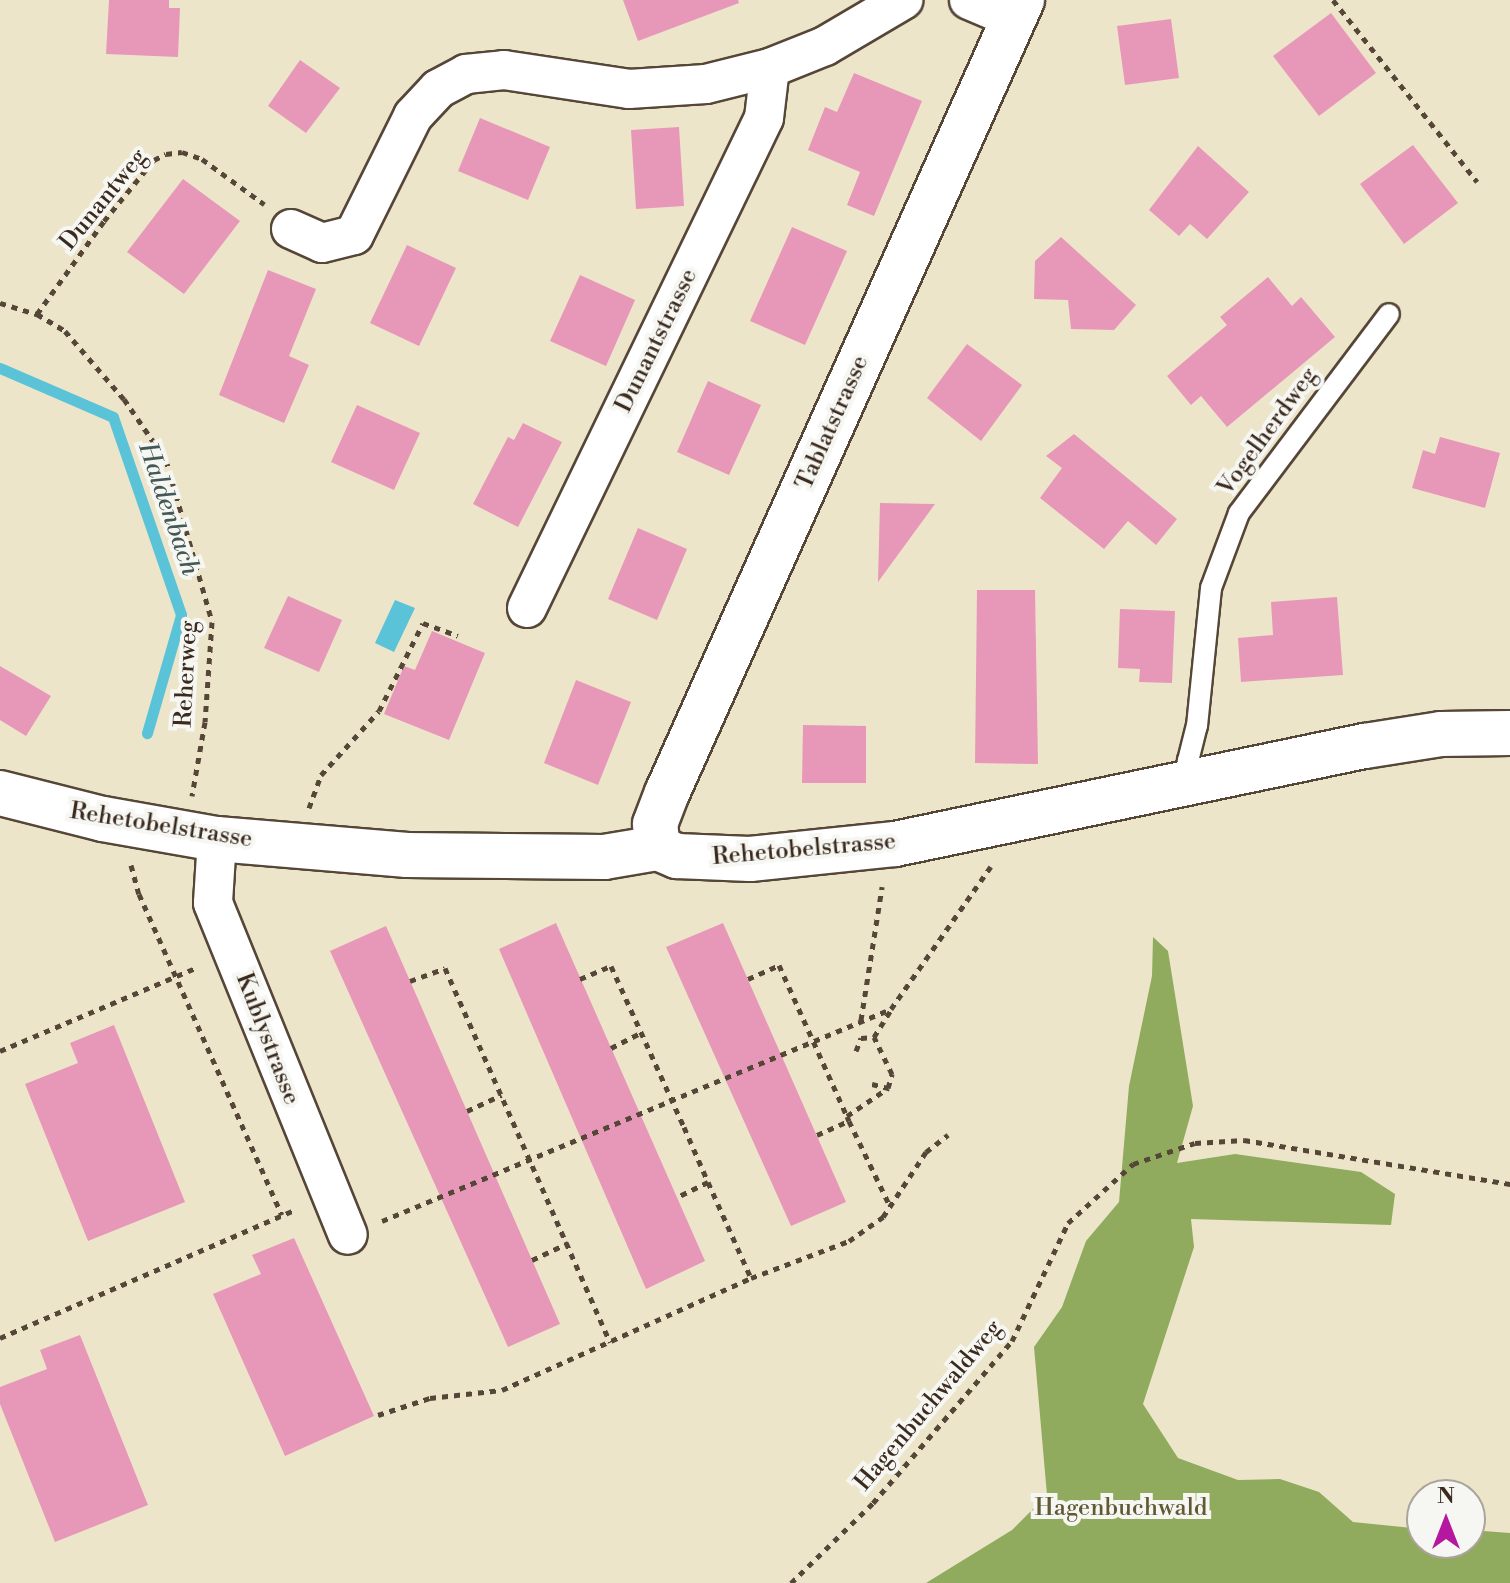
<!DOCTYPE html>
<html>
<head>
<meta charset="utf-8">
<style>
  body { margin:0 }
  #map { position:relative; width:1510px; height:1583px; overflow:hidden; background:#ede5ca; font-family:"Libre Bodoni",serif }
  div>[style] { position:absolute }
  .forest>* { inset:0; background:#90ab5d }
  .water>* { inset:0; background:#5ac3d7 }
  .stream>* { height:11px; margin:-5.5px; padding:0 5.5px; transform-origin:5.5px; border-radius:5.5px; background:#5ac3d7 }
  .building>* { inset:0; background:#e798b9 }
  .path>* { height:5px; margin-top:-2.5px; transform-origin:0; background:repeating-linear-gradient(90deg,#564638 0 6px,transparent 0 12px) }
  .roads { filter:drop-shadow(2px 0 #564638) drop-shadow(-2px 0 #564638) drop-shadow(0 2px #564638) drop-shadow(0 -2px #564638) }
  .lane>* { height:20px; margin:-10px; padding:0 10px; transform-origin:10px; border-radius:10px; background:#fff }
  .street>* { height:38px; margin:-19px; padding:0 19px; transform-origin:19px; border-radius:19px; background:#fff }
  .secondary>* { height:44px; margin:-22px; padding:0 22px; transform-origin:22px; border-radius:22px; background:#fff }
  span { translate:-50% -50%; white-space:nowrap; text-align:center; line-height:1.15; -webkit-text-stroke:8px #f6f6f2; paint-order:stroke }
  .street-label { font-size:24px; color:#3b2a1e }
  .park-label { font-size:24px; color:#605934 }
  .water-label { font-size:26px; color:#445856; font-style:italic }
  .north { position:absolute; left:1406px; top:1479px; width:80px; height:80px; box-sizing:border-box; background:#f6f6f2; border:2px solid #aba49d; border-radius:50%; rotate:0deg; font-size:22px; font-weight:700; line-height:32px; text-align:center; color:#3b2a1e }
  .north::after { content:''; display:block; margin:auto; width:28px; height:36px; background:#b5179e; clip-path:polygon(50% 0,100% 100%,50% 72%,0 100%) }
</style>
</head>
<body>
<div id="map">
  <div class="forest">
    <i style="clip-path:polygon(1153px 937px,1168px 951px,1193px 1106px,1177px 1163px,1235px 1154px,1361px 1172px,1395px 1194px,1391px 1225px,1191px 1219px,1194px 1247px,1143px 1404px,1178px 1458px,1238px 1480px,1280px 1479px,1319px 1492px,1353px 1522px,1422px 1529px,1422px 1543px,1470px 1543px,1470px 1530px,1510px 1533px,1510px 1583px,926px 1583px,1012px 1530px,1047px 1495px,1034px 1347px,1062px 1307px,1086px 1241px,1119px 1202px,1129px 1086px,1152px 976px)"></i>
  </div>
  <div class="water">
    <i style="clip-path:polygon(395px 600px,415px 608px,394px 652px,375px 643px)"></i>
  </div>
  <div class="stream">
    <i style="left:0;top:368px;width:123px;rotate:23.4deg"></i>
    <i style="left:113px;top:417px;width:209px;rotate:71deg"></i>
    <i style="left:181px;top:615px;width:123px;rotate:106.1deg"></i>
  </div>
  <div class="building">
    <i style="clip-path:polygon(109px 0,169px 0,169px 8px,180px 8px,178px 57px,106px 54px)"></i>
    <i style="clip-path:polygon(623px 0,738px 0,739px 3px,638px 41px)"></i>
    <i style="clip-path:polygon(1331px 13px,1376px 73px,1319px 116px,1273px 56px)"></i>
    <i style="clip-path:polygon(1171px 19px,1179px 78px,1125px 85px,1117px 26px)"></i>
    <i style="clip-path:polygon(300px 60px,340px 88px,306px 133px,268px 106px)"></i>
    <i style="clip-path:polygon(854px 73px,922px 101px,874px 216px,847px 205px,860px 172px,808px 150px,825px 107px,837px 112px)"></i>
    <i style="clip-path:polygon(480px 118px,550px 147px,528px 200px,458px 171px)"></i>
    <i style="clip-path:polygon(679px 127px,684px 206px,636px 209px,631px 130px)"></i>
    <i style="clip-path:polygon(1413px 145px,1458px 203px,1404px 244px,1360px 184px)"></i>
    <i style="clip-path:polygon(1198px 146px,1249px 192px,1207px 239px,1190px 224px,1179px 236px,1149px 210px)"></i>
    <i style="clip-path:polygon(183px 179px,240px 221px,184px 294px,127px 252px)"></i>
    <i style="clip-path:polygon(792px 227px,847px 251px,805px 345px,750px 321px)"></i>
    <i style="clip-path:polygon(1061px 237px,1136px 305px,1114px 330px,1071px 329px,1068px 300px,1034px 299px,1035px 261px)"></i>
    <i style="clip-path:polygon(407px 245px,456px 268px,419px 346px,370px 323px)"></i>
    <i style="clip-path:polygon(268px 270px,316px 289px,289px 356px,309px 365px,284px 423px,219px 395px)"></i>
    <i style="clip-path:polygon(580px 275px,635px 300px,606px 366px,550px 341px)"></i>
    <i style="clip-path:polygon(1268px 277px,1292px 306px,1301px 297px,1335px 337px,1227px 427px,1201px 396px,1191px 405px,1167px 376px,1227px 325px,1220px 317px)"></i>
    <i style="clip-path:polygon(967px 344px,1022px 385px,981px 441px,927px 398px)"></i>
    <i style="clip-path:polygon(708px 381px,761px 405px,729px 475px,677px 452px)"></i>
    <i style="clip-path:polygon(357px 405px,420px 433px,394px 490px,331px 462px)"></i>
    <i style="clip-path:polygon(523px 423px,562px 442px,518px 527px,473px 504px,508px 437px,514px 440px)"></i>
    <i style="clip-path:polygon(1074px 434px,1177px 519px,1156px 545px,1128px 521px,1104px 549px,1040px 498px,1062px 468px,1046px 456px)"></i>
    <i style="clip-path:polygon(1440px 437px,1500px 453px,1485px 508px,1412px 488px,1423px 450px,1435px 454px)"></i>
    <i style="clip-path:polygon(880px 503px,935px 504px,878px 582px)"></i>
    <i style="clip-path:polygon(638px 528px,687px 549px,657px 620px,608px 599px)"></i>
    <i style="clip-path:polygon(977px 590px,1035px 590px,1038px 764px,975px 763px)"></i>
    <i style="clip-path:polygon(288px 596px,342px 620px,319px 672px,264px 648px)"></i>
    <i style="clip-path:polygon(1337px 597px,1343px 675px,1241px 682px,1238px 638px,1273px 635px,1271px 602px)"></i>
    <i style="clip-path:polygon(1120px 609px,1175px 611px,1172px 683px,1139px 682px,1140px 669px,1118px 668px)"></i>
    <i style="clip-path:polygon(432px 631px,485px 653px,449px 740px,384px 714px,404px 666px,415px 670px)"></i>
    <i style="clip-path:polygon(0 666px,51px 696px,26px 736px,0 720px)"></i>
    <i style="clip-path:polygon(576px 680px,631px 702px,598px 785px,544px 763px)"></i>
    <i style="clip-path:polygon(803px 725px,866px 726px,866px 783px,802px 783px)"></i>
    <i style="clip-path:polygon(556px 923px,705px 1261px,646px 1289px,499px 949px)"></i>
    <i style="clip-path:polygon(723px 923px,846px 1202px,791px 1226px,666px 947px)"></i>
    <i style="clip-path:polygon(386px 926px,560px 1324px,508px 1347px,330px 951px)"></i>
    <i style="clip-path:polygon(114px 1025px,185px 1202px,88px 1241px,25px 1084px,78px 1063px,70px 1043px)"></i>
    <i style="clip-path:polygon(294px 1238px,374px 1416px,285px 1456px,213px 1294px,261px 1274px,252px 1255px)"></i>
    <i style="clip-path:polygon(80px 1335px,148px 1505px,55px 1542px,0 1404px,0 1387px,47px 1369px,40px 1350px)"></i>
  </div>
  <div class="path">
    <i style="left:1333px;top:0;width:232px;rotate:51.6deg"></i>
    <i style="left:0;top:303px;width:39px;rotate:17deg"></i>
    <i style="left:37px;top:314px;width:33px;rotate:31deg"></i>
    <i style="left:65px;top:331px;width:90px;rotate:49.1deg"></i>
    <i style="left:124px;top:399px;width:74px;rotate:55.5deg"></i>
    <i style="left:166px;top:460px;width:168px;rotate:74.1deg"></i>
    <i style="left:212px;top:622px;width:100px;rotate:94deg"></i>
    <i style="left:205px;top:722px;width:75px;rotate:100deg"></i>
    <i style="left:37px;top:314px;width:115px;rotate:-54.2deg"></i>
    <i style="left:104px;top:221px;width:79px;rotate:-50.7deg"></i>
    <i style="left:154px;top:160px;width:13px;rotate:-27deg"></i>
    <i style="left:166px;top:154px;width:16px;rotate:-7deg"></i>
    <i style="left:182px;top:152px;width:21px;rotate:19deg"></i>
    <i style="left:202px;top:159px;width:77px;rotate:36deg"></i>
    <i style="left:309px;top:808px;width:35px;rotate:-70deg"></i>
    <i style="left:321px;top:775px;width:86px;rotate:-47.8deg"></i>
    <i style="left:379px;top:711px;width:98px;rotate:-63.4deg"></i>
    <i style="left:423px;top:623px;width:37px;rotate:20deg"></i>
    <i style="left:131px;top:865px;width:30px;rotate:75deg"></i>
    <i style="left:139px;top:894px;width:351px;rotate:66deg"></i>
    <i style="left:580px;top:979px;width:34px;rotate:-23deg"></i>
    <i style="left:611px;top:966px;width:177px;rotate:65.6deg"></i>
    <i style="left:684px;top:1127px;width:60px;rotate:66.4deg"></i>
    <i style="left:708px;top:1182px;width:34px;rotate:154deg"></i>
    <i style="left:748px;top:979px;width:34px;rotate:-24deg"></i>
    <i style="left:779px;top:965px;width:166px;rotate:65.8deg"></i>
    <i style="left:410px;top:981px;width:37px;rotate:-20deg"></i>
    <i style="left:445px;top:968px;width:409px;rotate:66.2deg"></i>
    <i style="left:861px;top:1020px;width:135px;rotate:-81deg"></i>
    <i style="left:874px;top:1037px;width:31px;rotate:-58deg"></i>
    <i style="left:611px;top:1048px;width:34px;rotate:-27deg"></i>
    <i style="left:0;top:1051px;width:215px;rotate:-23deg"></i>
    <i style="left:856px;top:1051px;width:14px;rotate:-69deg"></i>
    <i style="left:861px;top:1038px;width:13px;rotate:-4deg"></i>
    <i style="left:872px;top:1084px;width:16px;rotate:14deg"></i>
    <i style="left:888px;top:1088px;width:15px;rotate:-74deg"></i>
    <i style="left:892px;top:1074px;width:41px;rotate:-115.9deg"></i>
    <i style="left:467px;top:1111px;width:38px;rotate:-25deg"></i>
    <i style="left:849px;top:1121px;width:92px;rotate:64.3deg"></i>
    <i style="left:817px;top:1135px;width:35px;rotate:-24deg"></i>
    <i style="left:849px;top:1121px;width:5px;rotate:-112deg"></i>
    <i style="left:847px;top:1116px;width:50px;rotate:-34.3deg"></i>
    <i style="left:708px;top:1182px;width:105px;rotate:65.9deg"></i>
    <i style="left:382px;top:1221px;width:551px;rotate:-22.61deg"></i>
    <i style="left:891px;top:1009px;width:174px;rotate:-55deg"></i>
    <i style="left:532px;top:1260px;width:40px;rotate:-25deg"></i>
    <i style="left:0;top:1338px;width:323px;rotate:-23.5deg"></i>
    <i style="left:378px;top:1415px;width:55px;rotate:-18.1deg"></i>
    <i style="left:430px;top:1398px;width:72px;rotate:-6.3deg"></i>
    <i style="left:502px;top:1390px;width:273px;rotate:-24.2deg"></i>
    <i style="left:751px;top:1278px;width:105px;rotate:-20.7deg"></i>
    <i style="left:849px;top:1241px;width:42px;rotate:-35.2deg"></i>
    <i style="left:883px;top:1217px;width:78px;rotate:-56.5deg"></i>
    <i style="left:926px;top:1152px;width:28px;rotate:-38deg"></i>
    <i style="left:791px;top:1583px;width:115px;rotate:-44.3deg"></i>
    <i style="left:873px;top:1503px;width:213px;rotate:-49.4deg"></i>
    <i style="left:1012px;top:1341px;width:131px;rotate:-64.6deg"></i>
    <i style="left:1068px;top:1223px;width:88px;rotate:-42.2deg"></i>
    <i style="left:1133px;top:1164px;width:65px;rotate:-18.7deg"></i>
    <i style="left:1195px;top:1143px;width:49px;rotate:-3.5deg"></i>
    <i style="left:1244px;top:1140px;width:270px;rotate:9.4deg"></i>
  </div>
  <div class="roads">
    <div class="lane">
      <i style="left:1196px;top:781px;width:22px;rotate:-112deg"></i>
      <i style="left:1188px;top:761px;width:36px;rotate:-76deg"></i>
      <i style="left:1197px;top:726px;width:139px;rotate:-84.2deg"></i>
      <i style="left:1211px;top:588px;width:80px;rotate:-69.5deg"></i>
      <i style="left:1239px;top:513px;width:249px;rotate:-53deg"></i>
    </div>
    <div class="street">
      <i style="left:969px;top:0;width:49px;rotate:22.9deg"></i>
      <i style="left:291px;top:229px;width:34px;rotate:24deg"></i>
      <i style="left:322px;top:243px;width:33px;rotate:-14deg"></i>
      <i style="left:354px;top:235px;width:133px;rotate:-63.6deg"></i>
      <i style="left:413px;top:116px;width:37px;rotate:-47deg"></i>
      <i style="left:438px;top:89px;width:32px;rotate:-28deg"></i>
      <i style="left:466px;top:74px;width:38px;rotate:-6deg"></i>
      <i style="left:504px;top:70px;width:126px;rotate:8.6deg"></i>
      <i style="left:629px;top:89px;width:77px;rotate:-3.7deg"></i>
      <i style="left:706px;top:84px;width:66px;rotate:-14deg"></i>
      <i style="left:770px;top:68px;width:59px;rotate:-21.8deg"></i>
      <i style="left:825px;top:46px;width:91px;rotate:-30.5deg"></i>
      <i style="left:527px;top:608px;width:544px;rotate:-64.19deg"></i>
      <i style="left:764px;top:118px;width:50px;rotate:-83.2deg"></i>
      <i style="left:217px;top:839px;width:64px;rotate:93.6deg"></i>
      <i style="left:213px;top:903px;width:358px;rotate:67.9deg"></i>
    </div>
    <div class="secondary">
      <i style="left:0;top:793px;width:106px;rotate:14.2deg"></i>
      <i style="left:103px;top:819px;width:116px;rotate:10deg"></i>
      <i style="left:217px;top:839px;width:191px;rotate:4.8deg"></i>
      <i style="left:407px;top:855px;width:197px;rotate:0.6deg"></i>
      <i style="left:604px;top:857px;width:55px;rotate:-9.5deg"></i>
      <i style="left:658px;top:848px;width:21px;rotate:23deg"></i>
      <i style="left:677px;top:856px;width:73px;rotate:2.4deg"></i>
      <i style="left:750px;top:859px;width:146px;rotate:-5.9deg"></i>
      <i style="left:895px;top:844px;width:480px;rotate:-11.8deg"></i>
      <i style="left:1365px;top:746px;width:77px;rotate:-9deg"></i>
      <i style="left:1441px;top:734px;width:69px;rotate:-0.8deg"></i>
      <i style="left:658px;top:848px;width:24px;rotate:-97deg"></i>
      <i style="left:655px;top:824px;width:33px;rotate:-69deg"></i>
      <i style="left:667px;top:793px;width:869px;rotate:-65.88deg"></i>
    </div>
  </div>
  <div class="street-label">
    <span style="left:104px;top:200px;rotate:-51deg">Dunantweg</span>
    <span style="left:657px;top:341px;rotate:-64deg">Dunantstrasse</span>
    <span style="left:833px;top:423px;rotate:-66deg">Tablatstrasse</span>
    <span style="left:1268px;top:432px;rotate:-54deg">Vogelherdweg</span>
    <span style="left:187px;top:674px;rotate:-87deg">Reherweg</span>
    <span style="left:161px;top:826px;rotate:9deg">Rehetobelstrasse</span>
    <span style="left:804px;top:850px;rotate:-5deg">Rehetobelstrasse</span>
    <span style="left:267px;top:1039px;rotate:69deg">Kublystrasse</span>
    <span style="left:929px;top:1406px;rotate:-50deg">Hagenbuchwaldweg</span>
  </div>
  <div class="park-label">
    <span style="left:1121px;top:1509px">Hagenbuchwald</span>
  </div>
  <div class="water-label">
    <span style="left:168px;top:509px;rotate:71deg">Haldenbach</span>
  </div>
  <div class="north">N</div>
</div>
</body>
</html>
